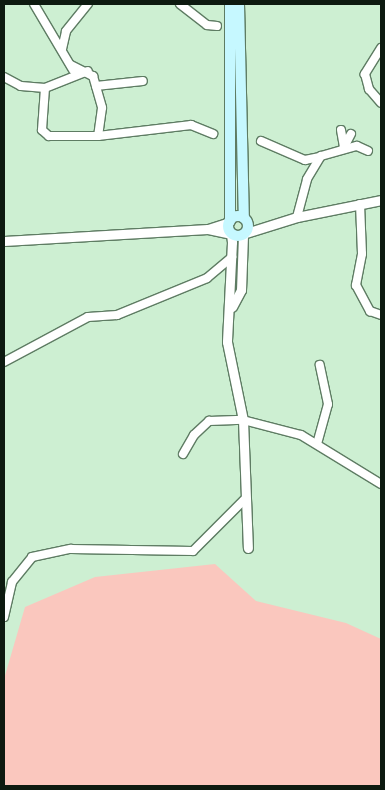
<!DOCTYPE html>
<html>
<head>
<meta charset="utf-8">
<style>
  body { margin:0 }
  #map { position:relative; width:385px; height:790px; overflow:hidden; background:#cdefd2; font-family:"Golos Text",sans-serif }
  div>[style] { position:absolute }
  .green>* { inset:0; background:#fac7be }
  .roads { filter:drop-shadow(1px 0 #5e7c63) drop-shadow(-1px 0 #5e7c63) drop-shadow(0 1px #5e7c63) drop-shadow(0 -1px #5e7c63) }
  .minor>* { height:8px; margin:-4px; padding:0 4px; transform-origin:4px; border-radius:4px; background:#fff }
  .tertiary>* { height:9px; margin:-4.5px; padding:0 4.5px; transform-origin:4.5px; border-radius:4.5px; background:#fff }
  .secondary>* { height:10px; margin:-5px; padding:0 5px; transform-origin:5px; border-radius:5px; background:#c6f8ff }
  .secondary>.ring { margin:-5px; padding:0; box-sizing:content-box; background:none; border:10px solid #c6f8ff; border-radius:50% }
  span { translate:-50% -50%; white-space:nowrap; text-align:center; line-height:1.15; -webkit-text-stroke:4px #fff; paint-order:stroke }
  .frame { position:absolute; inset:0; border:5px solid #0d1a10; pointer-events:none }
</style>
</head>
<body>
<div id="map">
  <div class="green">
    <i style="clip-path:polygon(215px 564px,256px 601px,346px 623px,381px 639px,381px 786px,4px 786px,4px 679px,25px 607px,95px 577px)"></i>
  </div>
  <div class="roads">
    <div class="minor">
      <i style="left:34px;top:4px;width:77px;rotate:59.4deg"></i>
      <i style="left:180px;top:4px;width:34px;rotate:38deg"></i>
      <i style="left:207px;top:25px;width:10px;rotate:6deg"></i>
      <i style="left:381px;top:48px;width:31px;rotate:122deg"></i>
      <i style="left:365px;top:74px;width:16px;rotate:75deg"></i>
      <i style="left:369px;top:89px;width:18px;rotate:49deg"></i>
      <i style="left:62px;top:49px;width:18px;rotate:-77deg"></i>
      <i style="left:66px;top:31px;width:35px;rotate:-51deg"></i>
      <i style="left:71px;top:65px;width:25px;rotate:27deg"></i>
      <i style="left:93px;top:76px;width:33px;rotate:74deg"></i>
      <i style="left:102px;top:108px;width:28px;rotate:98deg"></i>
      <i style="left:4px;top:77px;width:19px;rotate:28deg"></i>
      <i style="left:21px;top:86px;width:24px;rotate:5deg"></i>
      <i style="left:45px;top:88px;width:46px;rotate:-21.6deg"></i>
      <i style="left:96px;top:86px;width:47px;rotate:-6.1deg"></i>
      <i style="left:45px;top:88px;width:42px;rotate:94.1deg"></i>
      <i style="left:42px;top:130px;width:9px;rotate:41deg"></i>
      <i style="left:49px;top:136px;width:49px"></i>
      <i style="left:98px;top:136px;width:94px;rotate:-6.7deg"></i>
      <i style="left:191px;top:125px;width:24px;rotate:22deg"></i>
      <i style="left:341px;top:130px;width:17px;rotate:80deg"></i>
      <i style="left:261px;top:141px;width:48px;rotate:23.4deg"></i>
      <i style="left:305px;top:160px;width:14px;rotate:-12deg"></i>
      <i style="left:343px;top:149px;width:17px;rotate:-62deg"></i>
      <i style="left:360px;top:204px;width:50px;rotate:87.7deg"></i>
      <i style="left:362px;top:254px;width:32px;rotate:101deg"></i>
      <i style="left:356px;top:285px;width:30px;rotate:62deg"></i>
      <i style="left:370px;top:311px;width:12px;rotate:20deg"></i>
      <i style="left:297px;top:217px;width:39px;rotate:-75deg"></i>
      <i style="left:307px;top:179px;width:27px;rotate:-59deg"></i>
      <i style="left:321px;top:156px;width:37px;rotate:-16deg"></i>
      <i style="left:357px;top:146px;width:12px;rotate:24deg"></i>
      <i style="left:4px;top:362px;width:95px;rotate:-28.2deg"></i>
      <i style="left:88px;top:317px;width:29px;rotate:-4deg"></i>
      <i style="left:117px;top:315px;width:97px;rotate:-22.3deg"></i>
      <i style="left:207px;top:278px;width:33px;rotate:-40deg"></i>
      <i style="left:317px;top:444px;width:41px;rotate:-74.6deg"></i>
      <i style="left:328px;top:404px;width:40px;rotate:-102deg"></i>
      <i style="left:183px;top:454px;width:22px;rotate:-60deg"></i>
      <i style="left:194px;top:435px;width:21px;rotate:-43deg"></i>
      <i style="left:209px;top:421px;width:34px;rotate:-2deg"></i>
      <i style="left:243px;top:420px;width:60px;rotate:14.5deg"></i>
      <i style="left:301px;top:435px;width:94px;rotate:31.5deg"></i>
      <i style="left:4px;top:617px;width:36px;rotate:-77deg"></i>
      <i style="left:12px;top:582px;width:32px;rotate:-51deg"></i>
      <i style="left:32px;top:557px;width:40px;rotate:-12deg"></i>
      <i style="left:71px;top:549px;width:122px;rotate:0.9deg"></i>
      <i style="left:193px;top:551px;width:74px;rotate:-45deg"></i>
    </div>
    <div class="tertiary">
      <i style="left:208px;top:229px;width:24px;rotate:12deg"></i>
      <i style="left:231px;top:234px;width:8px;rotate:83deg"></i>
      <i style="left:232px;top:242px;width:100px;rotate:92.9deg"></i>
      <i style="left:227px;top:342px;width:80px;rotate:78.4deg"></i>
      <i style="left:243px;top:420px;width:128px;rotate:87.8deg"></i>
      <i style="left:246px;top:233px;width:53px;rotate:-17.4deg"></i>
      <i style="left:297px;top:217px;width:86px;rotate:-11.4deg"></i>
      <i style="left:4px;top:241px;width:204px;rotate:-3.4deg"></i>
      <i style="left:208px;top:229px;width:22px;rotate:-18deg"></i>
      <i style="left:232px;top:307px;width:19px;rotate:-62deg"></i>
      <i style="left:241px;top:290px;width:55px;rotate:-87.9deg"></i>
    </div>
    <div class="secondary">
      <i style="left:239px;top:4px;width:214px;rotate:88.7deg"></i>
      <i class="ring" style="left:228px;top:216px;width:10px;height:10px"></i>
      <i style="left:230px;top:221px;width:217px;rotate:-90deg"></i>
    </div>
  </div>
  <div class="frame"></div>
</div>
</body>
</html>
